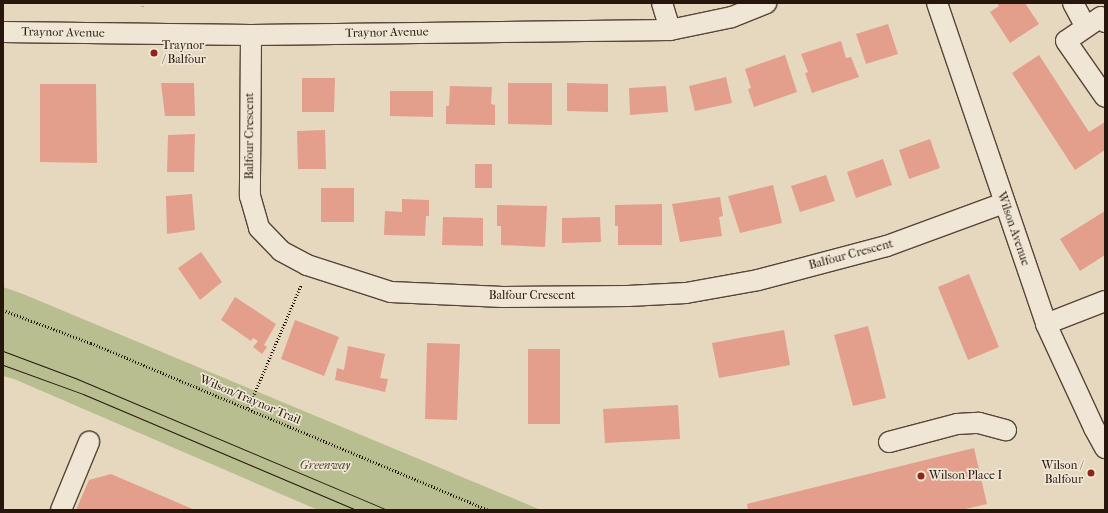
<!DOCTYPE html>
<html>
<head>
<meta charset="utf-8">
<style>
  body { margin:0 }
  #map { position:relative; width:1108px; height:513px; overflow:hidden; background:#e6d8be; font-family:"IM FELL French Canon",serif }
  div>[style] { position:absolute }
  .green>* { inset:0; background:#b8be8f }
  .building>* { inset:0; background:#e49e8c }
  .path>* { height:2.5px; margin-top:-1.25px; transform-origin:0; background:repeating-linear-gradient(90deg,#26160c 0 1px,transparent 0 3px) }
  .roads { filter:drop-shadow(1px 0 #564638) drop-shadow(-1px 0 #564638) drop-shadow(0 1px #564638) drop-shadow(0 -1px #564638) }
  .minor>* { height:20px; margin:-10px; padding:0 10px; transform-origin:10px; border-radius:10px; background:#efe6d5 }
  .tram>* { height:1px; margin:-0.5px; padding:0 0.5px; transform-origin:0.5px; border-radius:0.5px; background:#26160c }
  .dots>* { width:11px; height:11px; translate:-50% -50%; box-sizing:border-box; border:2px solid #efe6d5; border-radius:50% }
  span { translate:-50% -50%; white-space:nowrap; text-align:center; line-height:1.15; -webkit-text-stroke:3.5px #efe6d5; paint-order:stroke }
  .street-label { font-size:12px; color:#26160c }
  .poi-label { font-size:12px; color:#26160c }
  .left { translate:0 -50%; text-align:left }
  .right { translate:-100% -50%; text-align:right }
  .park-label { font-size:12px; color:#524833; font-style:italic }
  .frame { position:absolute; inset:0; border:4px solid #26160c; pointer-events:none }
</style>
</head>
<body>
<div id="map">
  <div class="green">
    <i style="clip-path:polygon(3px 287px,23px 294px,541px 510px,318px 510px,14px 379px,3px 376px)"></i>
  </div>
  <div class="building">
    <i style="clip-path:polygon(997px 3px,1025px 3px,1039px 24px,1010px 43px,990px 12px,999px 6px)"></i>
    <i style="clip-path:polygon(888px 24px,898px 54px,866px 64px,856px 34px)"></i>
    <i style="clip-path:polygon(841px 41px,846px 58px,851px 57px,859px 77px,812px 93px,805px 73px,808px 72px,801px 54px)"></i>
    <i style="clip-path:polygon(785px 55px,797px 92px,754px 107px,748px 89px,751px 88px,745px 69px)"></i>
    <i style="clip-path:polygon(1039px 55px,1089px 132px,1105px 122px,1105px 150px,1075px 170px,1012px 73px)"></i>
    <i style="clip-path:polygon(726px 77px,732px 103px,695px 111px,689px 86px)"></i>
    <i style="clip-path:polygon(302px 78px,335px 78px,334px 112px,302px 112px)"></i>
    <i style="clip-path:polygon(161px 83px,194px 83px,195px 116px,165px 116px)"></i>
    <i style="clip-path:polygon(508px 83px,552px 83px,552px 125px,508px 124px)"></i>
    <i style="clip-path:polygon(567px 83px,608px 84px,608px 112px,567px 111px)"></i>
    <i style="clip-path:polygon(40px 84px,96px 84px,97px 163px,40px 162px)"></i>
    <i style="clip-path:polygon(450px 86px,492px 87px,491px 104px,495px 105px,495px 125px,446px 124px,446px 106px,449px 106px)"></i>
    <i style="clip-path:polygon(666px 86px,668px 112px,630px 115px,629px 88px)"></i>
    <i style="clip-path:polygon(390px 91px,433px 91px,433px 117px,390px 116px)"></i>
    <i style="clip-path:polygon(325px 130px,326px 169px,298px 169px,297px 131px)"></i>
    <i style="clip-path:polygon(195px 134px,194px 172px,167px 172px,168px 135px)"></i>
    <i style="clip-path:polygon(930px 139px,940px 168px,909px 179px,899px 150px)"></i>
    <i style="clip-path:polygon(883px 159px,892px 185px,856px 198px,847px 172px)"></i>
    <i style="clip-path:polygon(475px 164px,492px 164px,492px 188px,475px 188px)"></i>
    <i style="clip-path:polygon(826px 175px,835px 201px,800px 212px,791px 186px)"></i>
    <i style="clip-path:polygon(773px 185px,782px 223px,740px 233px,728px 196px)"></i>
    <i style="clip-path:polygon(321px 188px,354px 188px,354px 222px,321px 222px)"></i>
    <i style="clip-path:polygon(192px 194px,195px 230px,167px 234px,166px 196px)"></i>
    <i style="clip-path:polygon(720px 197px,723px 216px,719px 217px,722px 236px,680px 242px,672px 204px)"></i>
    <i style="clip-path:polygon(402px 199px,429px 200px,429px 216px,426px 216px,425px 236px,384px 235px,385px 211px,402px 212px)"></i>
    <i style="clip-path:polygon(662px 204px,662px 245px,618px 245px,618px 226px,615px 226px,615px 205px)"></i>
    <i style="clip-path:polygon(497px 205px,547px 206px,545px 247px,501px 245px,501px 226px,497px 226px)"></i>
    <i style="clip-path:polygon(1105px 211px,1105px 255px,1080px 271px,1060px 239px)"></i>
    <i style="clip-path:polygon(443px 217px,483px 218px,483px 246px,442px 245px)"></i>
    <i style="clip-path:polygon(600px 217px,601px 242px,562px 243px,562px 218px)"></i>
    <i style="clip-path:polygon(201px 252px,222px 282px,200px 300px,178px 268px)"></i>
    <i style="clip-path:polygon(969px 274px,999px 347px,968px 360px,938px 287px)"></i>
    <i style="clip-path:polygon(235px 297px,276px 324px,264px 345px,267px 347px,262px 354px,253px 347px,258px 341px,253px 338px,251px 341px,221px 320px)"></i>
    <i style="clip-path:polygon(295px 320px,339px 337px,324px 376px,281px 359px)"></i>
    <i style="clip-path:polygon(868px 326px,886px 398px,853px 406px,834px 335px)"></i>
    <i style="clip-path:polygon(784px 330px,790px 365px,719px 378px,712px 343px)"></i>
    <i style="clip-path:polygon(427px 343px,460px 344px,457px 420px,425px 419px)"></i>
    <i style="clip-path:polygon(348px 346px,385px 354px,380px 378px,388px 379px,385px 392px,335px 380px,337px 368px,344px 370px)"></i>
    <i style="clip-path:polygon(528px 349px,560px 349px,560px 424px,528px 424px)"></i>
    <i style="clip-path:polygon(678px 405px,680px 439px,605px 443px,603px 409px)"></i>
    <i style="clip-path:polygon(974px 448px,987px 504px,961px 510px,748px 510px,747px 504px)"></i>
    <i style="clip-path:polygon(111px 474px,195px 510px,76px 510px,89px 480px)"></i>
  </div>
  <div class="path">
    <i style="left:143px;top:3px;width:3px;rotate:90deg"></i>
    <i style="left:3px;top:310px;width:94px;rotate:20.6deg"></i>
    <i style="left:91px;top:343px;width:431px;rotate:22.8deg"></i>
    <i style="left:248px;top:408px;width:134px;rotate:-66.7deg"></i>
  </div>
  <div class="roads">
    <div class="minor">
      <i style="left:662px;top:3px;width:28px;rotate:73deg"></i>
      <i style="left:937px;top:3px;width:339px;rotate:71.2deg"></i>
      <i style="left:1046px;top:324px;width:115px;rotate:65.2deg"></i>
      <i style="left:1094px;top:428px;width:23px;rotate:61deg"></i>
      <i style="left:1073px;top:3px;width:27px;rotate:62deg"></i>
      <i style="left:1105px;top:22px;width:6px;rotate:-129deg"></i>
      <i style="left:1101px;top:17px;width:42px;rotate:145.6deg"></i>
      <i style="left:1066px;top:41px;width:68px;rotate:55.1deg"></i>
      <i style="left:3px;top:32px;width:248px;rotate:0.7deg"></i>
      <i style="left:251px;top:35px;width:419px;rotate:-0.7deg"></i>
      <i style="left:670px;top:30px;width:63px;rotate:-11.8deg"></i>
      <i style="left:732px;top:17px;width:37px;rotate:-22deg"></i>
      <i style="left:251px;top:35px;width:161px;rotate:90.4deg"></i>
      <i style="left:250px;top:196px;width:33px;rotate:74deg"></i>
      <i style="left:259px;top:228px;width:32px;rotate:46deg"></i>
      <i style="left:281px;top:251px;width:30px;rotate:28deg"></i>
      <i style="left:307px;top:265px;width:88px;rotate:17.8deg"></i>
      <i style="left:391px;top:292px;width:112px;rotate:2.6deg"></i>
      <i style="left:503px;top:297px;width:125px;rotate:-0.5deg"></i>
      <i style="left:628px;top:296px;width:58px;rotate:-3deg"></i>
      <i style="left:686px;top:293px;width:73px;rotate:-10.2deg"></i>
      <i style="left:758px;top:280px;width:133px;rotate:-14.8deg"></i>
      <i style="left:887px;top:246px;width:125px;rotate:-20.2deg"></i>
      <i style="left:1046px;top:324px;width:63px;rotate:-21.3deg"></i>
      <i style="left:889px;top:442px;width:70px;rotate:-14.8deg"></i>
      <i style="left:957px;top:424px;width:22px;rotate:-3deg"></i>
      <i style="left:979px;top:423px;width:28px;rotate:15deg"></i>
      <i style="left:61px;top:510px;width:74px;rotate:-67.6deg"></i>
    </div>
  </div>
  <div class="tram">
    <i style="left:3px;top:351px;width:77px;rotate:20.6deg"></i>
    <i style="left:75px;top:378px;width:339px;rotate:22.9deg"></i>
    <i style="left:3px;top:365px;width:85px;rotate:19.9deg"></i>
    <i style="left:83px;top:394px;width:297px;rotate:23deg"></i>
  </div>
  <div class="dots">
    <i style="left:154px;top:53px;background:#8f2418"></i>
    <i style="left:1091px;top:473px;background:#8f2418"></i>
    <i style="left:921px;top:476px;background:#8f2418"></i>
  </div>
  <div class="street-label">
    <span style="left:63px;top:33px;rotate:1deg">Traynor Avenue</span>
    <span style="left:387px;top:33px;rotate:-1deg">Traynor Avenue</span>
    <span style="left:250px;top:136px;rotate:-90deg">Balfour Crescent</span>
    <span style="left:1013px;top:229px;rotate:71deg">Wilson Avenue</span>
    <span style="left:851px;top:255px;rotate:-15deg">Balfour Crescent</span>
    <span style="left:532px;top:296px">Balfour Crescent</span>
    <span style="left:250px;top:400px;rotate:23deg">Wilson/Traynor Trail</span>
  </div>
  <div class="poi-label">
    <span class="left" style="left:162px;top:53px">Traynor<br>/ Balfour</span>
    <span class="right" style="left:1083px;top:473px">Wilson /<br>Balfour</span>
    <span class="left" style="left:929px;top:476px">Wilson Place I</span>
  </div>
  <div class="park-label">
    <span style="left:325px;top:466px">Greenway</span>
  </div>
  <div class="frame"></div>
</div>
</body>
</html>
